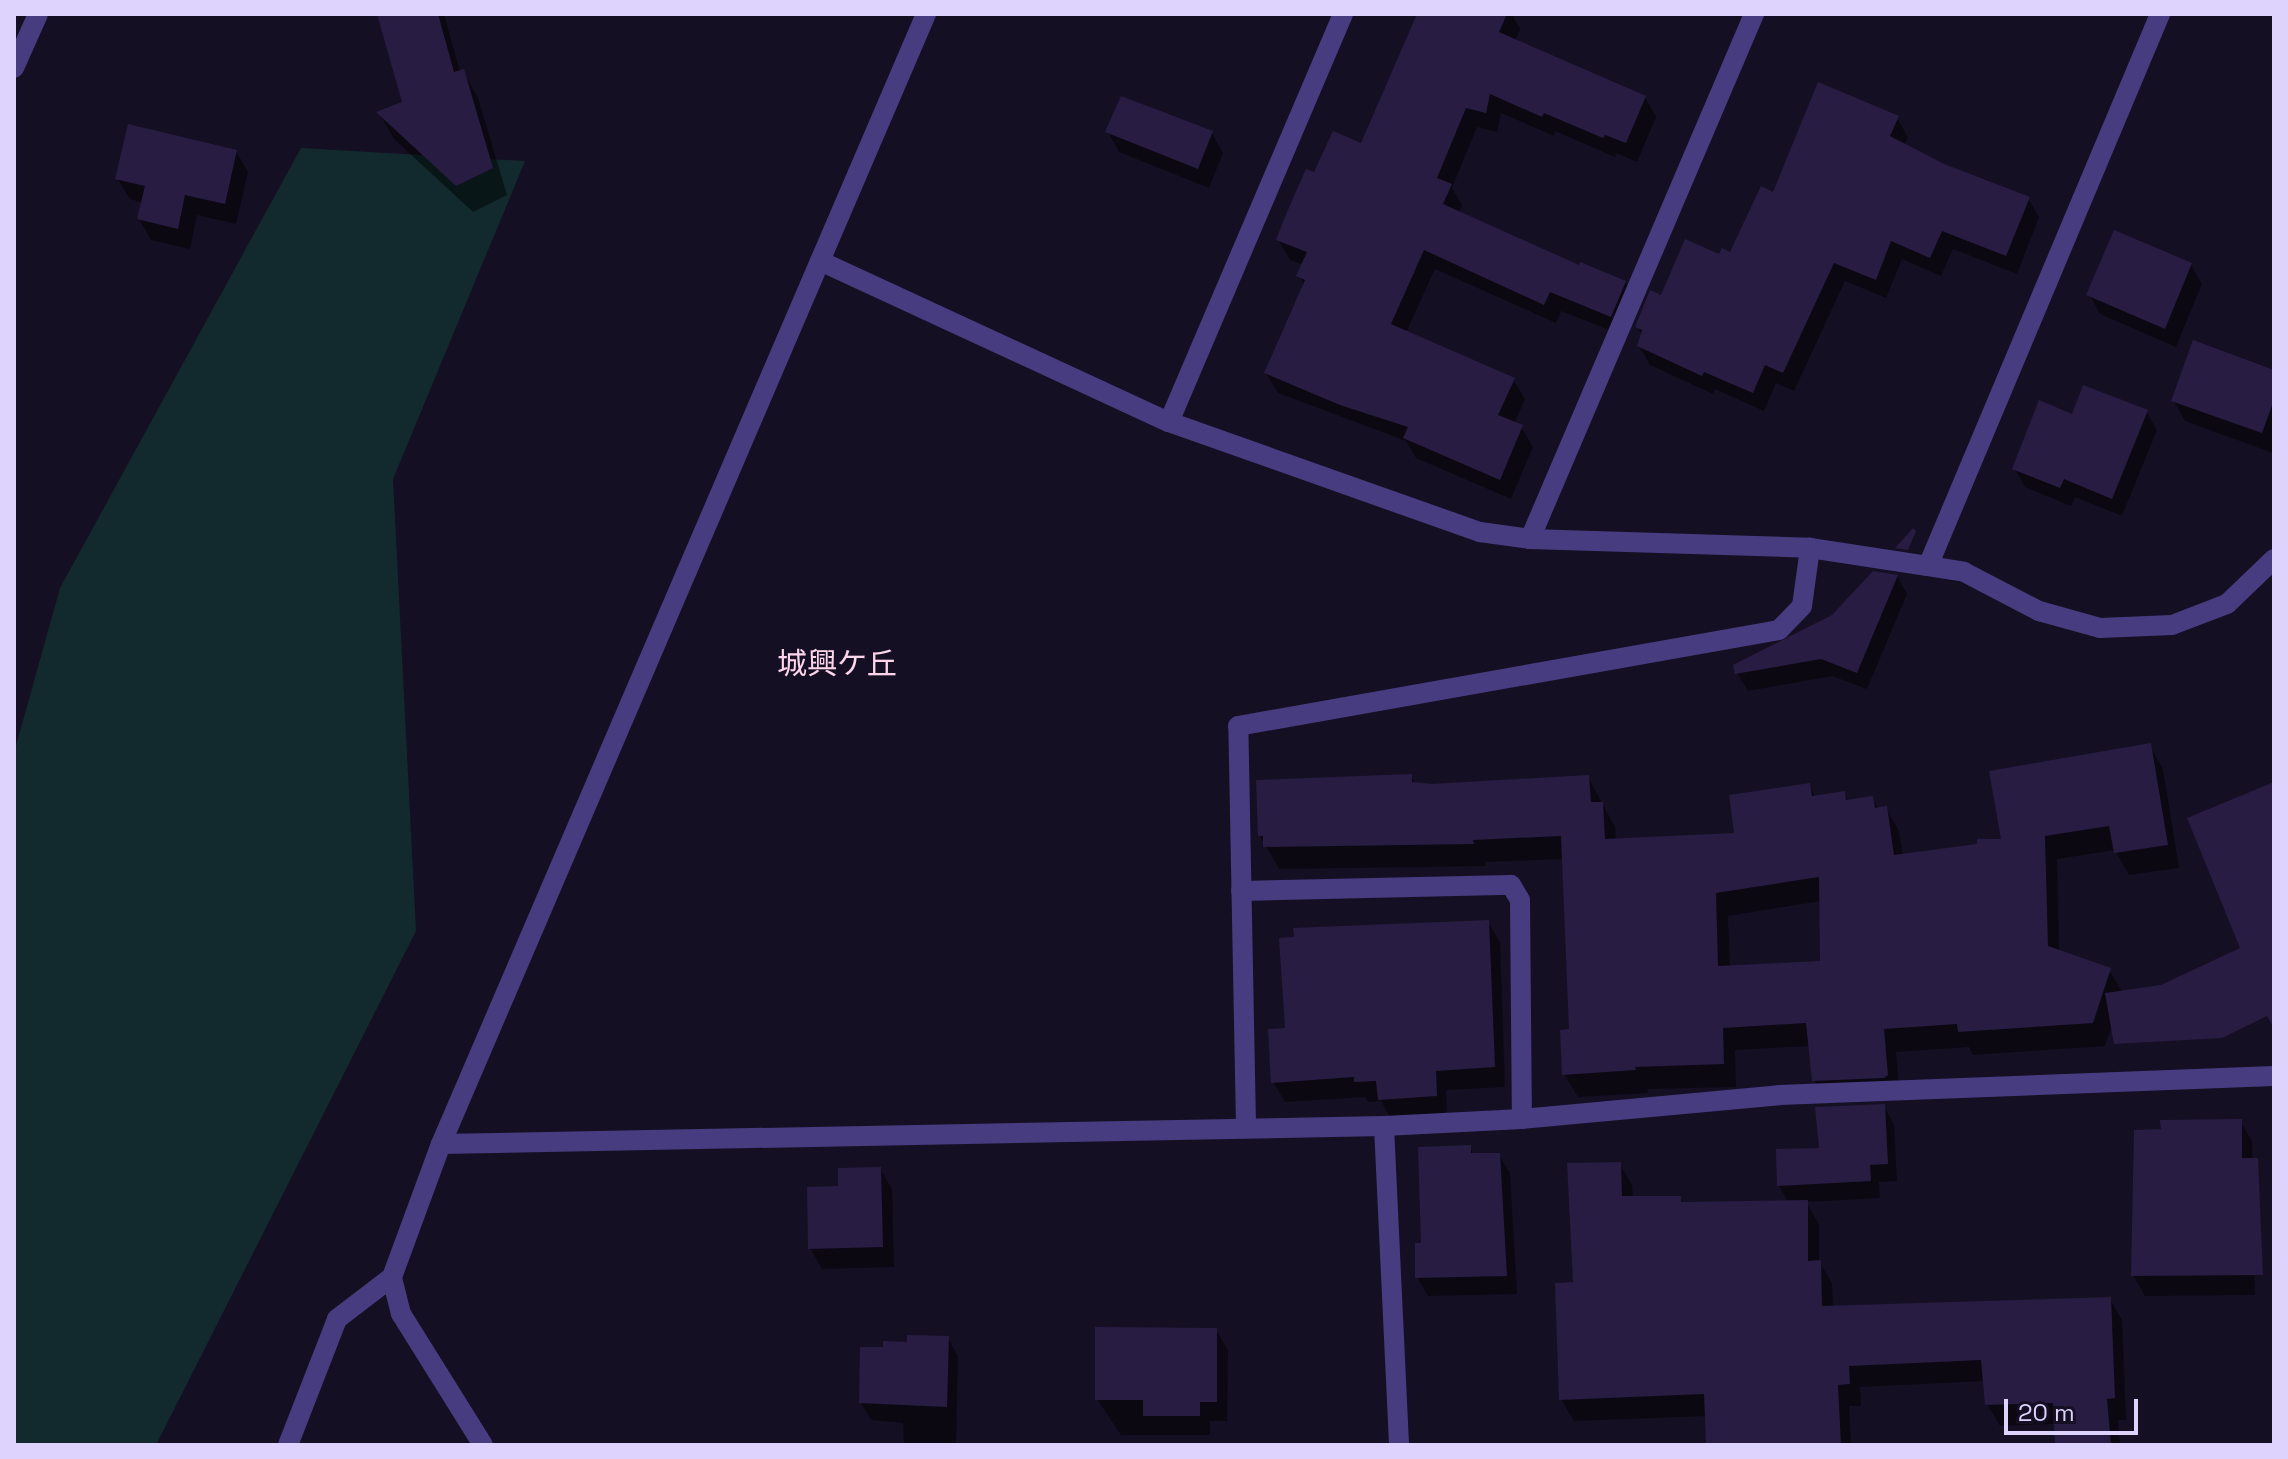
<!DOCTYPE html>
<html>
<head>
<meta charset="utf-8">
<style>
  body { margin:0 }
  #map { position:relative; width:2288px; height:1459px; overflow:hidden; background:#150f23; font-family:"Space Grotesk","Noto Sans JP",sans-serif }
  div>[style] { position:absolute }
  .green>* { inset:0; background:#122a2d }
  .shadow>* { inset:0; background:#0007 }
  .building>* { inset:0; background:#291c43 }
  .minor>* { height:20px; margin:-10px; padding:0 10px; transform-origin:10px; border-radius:10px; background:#473c80 }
  .tertiary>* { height:20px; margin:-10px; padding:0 10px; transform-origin:10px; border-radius:10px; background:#473c80 }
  span { translate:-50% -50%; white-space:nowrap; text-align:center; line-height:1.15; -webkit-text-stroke:7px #150f23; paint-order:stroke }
  .neighbourhood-label { font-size:30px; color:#fdd5ea }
  .frame { position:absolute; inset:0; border:16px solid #ddd3fd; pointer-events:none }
  .scale { position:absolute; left:2004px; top:1399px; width:134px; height:36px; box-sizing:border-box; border:4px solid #ddd3fd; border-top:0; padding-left:10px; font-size:24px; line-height:28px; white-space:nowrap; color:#ddd3fd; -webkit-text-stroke:6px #150f23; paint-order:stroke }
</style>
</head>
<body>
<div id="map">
  <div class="green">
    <i style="clip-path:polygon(301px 148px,525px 161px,393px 479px,416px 931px,156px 1445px,14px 1445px,14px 753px,60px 588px)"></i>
  </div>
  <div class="shadow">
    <i style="clip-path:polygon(379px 14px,444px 14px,460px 72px,463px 71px,478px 98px,507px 195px,473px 212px,394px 139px,379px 113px,404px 103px)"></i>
    <i style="clip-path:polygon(1419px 14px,1512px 14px,1520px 29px,1515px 41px,1645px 97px,1656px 117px,1637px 162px,1616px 153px,1615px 157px,1555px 131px,1554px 136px,1501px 113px,1497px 132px,1477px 127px,1452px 188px,1462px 205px,1459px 213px,1580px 268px,1625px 282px,1636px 302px,1622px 335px,1561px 311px,1556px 323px,1435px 269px,1406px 333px,1513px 379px,1525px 399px,1514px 424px,1521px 427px,1533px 447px,1511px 499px,1416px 458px,1406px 441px,1278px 393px,1266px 373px,1305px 286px,1299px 276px,1303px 265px,1290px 260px,1278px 240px,1315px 175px,1362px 145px)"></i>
    <i style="clip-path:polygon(1897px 118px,1908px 137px,1904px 146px,1944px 166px,2028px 198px,2039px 217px,2017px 274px,1953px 249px,1941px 276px,1902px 259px,1886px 298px,1845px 281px,1794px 391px,1776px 383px,1764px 411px,1715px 389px,1713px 394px,1650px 365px,1639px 346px,1642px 336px,1637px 326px,1662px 297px,1720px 256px,1731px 254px,1774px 194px)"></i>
    <i style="clip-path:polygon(1108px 132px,1212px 133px,1223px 153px,1209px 188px,1119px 152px)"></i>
    <i style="clip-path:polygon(236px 151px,248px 172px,236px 224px,197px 215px,190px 249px,151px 240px,139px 219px,143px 203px,130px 199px,117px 178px)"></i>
    <i style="clip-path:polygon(2191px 265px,2202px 284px,2176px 347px,2100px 314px,2089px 294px)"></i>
    <i style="clip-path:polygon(2274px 372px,2273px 453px,2185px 421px,2173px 400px)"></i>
    <i style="clip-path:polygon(2146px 411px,2157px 430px,2122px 516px,2075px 497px,2071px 506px,2025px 487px,2014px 468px,2073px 416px)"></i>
    <i style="clip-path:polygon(1897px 576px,1907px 594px,1867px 689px,1832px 676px,1748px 691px,1737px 673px)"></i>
    <i style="clip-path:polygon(evenodd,2150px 746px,2163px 769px,2179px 868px,2129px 875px,2115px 850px,2057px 859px,2059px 952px,2109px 970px,2123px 993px,2105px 1046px,1973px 1055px,1969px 1047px,1896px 1052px,1900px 1098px,1897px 1100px,1827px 1103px,1814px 1080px,1810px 1046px,1735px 1050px,1736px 1087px,1647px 1089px,1648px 1093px,1578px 1097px,1564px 1074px,1571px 1031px,1564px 859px,1485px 862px,1486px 866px,1279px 869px,1260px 836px,1411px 776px,1415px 784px,1432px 786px,1588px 777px,1615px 827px,1616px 841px,1737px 835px,1809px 785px,1816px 798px,1844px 793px,1849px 802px,1872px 798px,1878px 809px,1886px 808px,1899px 831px,1903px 855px,2003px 841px,2150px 746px,1821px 901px,1822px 963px,1730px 967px,1728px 916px,1821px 901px)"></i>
    <i style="clip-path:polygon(1488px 922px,1500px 942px,1505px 1087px,1446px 1090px,1447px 1116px,1391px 1119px,1381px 1101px,1368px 1102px,1365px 1097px,1285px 1102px,1273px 1082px,1287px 1030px)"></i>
    <i style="clip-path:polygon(1884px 1106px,1894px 1124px,1897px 1181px,1879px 1182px,1880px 1198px,1806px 1202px,1819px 1224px,1819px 1261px,1832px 1283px,1833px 1308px,2110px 1299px,2122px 1320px,2126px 1420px,2118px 1420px,2120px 1445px,2057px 1445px,2056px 1424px,2000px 1426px,1987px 1404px,1985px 1381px,1860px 1387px,1861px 1406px,1849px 1406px,1851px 1445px,1708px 1445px,1707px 1416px,1574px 1421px,1561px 1399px,1575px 1284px,1620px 1164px,1632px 1185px,1633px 1198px,1680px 1198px,1684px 1204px,1789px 1203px,1779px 1186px,1821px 1150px)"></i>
    <i style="clip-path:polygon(2240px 1121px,2252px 1141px,2255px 1295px,2145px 1296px,2133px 1275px,2163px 1131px)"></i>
    <i style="clip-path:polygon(1470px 1147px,1474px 1155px,1499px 1155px,1510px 1173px,1517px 1294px,1428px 1296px,1417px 1277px,1423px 1245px)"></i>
    <i style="clip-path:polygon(880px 1169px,892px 1189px,894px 1267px,822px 1269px,810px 1248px,840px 1188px)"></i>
    <i style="clip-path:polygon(1216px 1330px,1228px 1350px,1227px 1421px,1210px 1421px,1210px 1435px,1121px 1435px,1097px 1399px)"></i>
    <i style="clip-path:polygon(948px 1338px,958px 1356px,956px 1445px,904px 1445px,903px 1423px,871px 1420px,861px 1403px,885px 1350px)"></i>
  </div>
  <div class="building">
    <i style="clip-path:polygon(377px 14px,438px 14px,454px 72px,464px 69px,493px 168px,456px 186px,376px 112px,402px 102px)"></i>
    <i style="clip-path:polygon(1417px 14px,1507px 14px,1499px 32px,1646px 96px,1626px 143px,1605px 135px,1603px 138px,1544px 113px,1542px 117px,1490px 94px,1486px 113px,1466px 108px,1437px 178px,1452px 184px,1443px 204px,1579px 265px,1580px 262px,1626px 281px,1611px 317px,1550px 292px,1544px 305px,1424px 250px,1391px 324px,1515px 378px,1498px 415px,1523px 425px,1500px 480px,1403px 438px,1408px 427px,1340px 405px,1264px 373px,1305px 280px,1296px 276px,1307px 252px,1276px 240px,1287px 212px,1306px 169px,1314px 172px,1333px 131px,1361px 143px)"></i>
    <i style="clip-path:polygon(1818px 82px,1899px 116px,1890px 136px,1944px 164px,2030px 197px,2006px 256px,1942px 231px,1930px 258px,1891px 241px,1876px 280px,1834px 263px,1783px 373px,1765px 365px,1753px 393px,1704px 372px,1702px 376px,1637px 346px,1642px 330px,1635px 327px,1650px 290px,1661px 295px,1685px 239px,1719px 254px,1722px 248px,1730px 252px,1761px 186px,1773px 192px)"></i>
    <i style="clip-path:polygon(1121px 96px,1213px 131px,1198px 169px,1105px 132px)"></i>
    <i style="clip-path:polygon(128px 124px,237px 150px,225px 204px,185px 195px,178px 229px,137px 219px,145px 186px,115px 179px)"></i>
    <i style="clip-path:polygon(2114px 230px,2192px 263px,2165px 329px,2086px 295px)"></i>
    <i style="clip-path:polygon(2193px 340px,2274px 370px,2274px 400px,2262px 433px,2171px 401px)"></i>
    <i style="clip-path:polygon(2083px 385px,2148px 410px,2112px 499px,2064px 479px,2060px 488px,2012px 469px,2039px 400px,2072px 414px)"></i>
    <i style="clip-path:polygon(1913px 528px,1916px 531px,1908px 550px,1895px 548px)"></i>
    <i style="clip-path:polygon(1873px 571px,1898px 575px,1857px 673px,1821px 659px,1735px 674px,1733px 665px,1832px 615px)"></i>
    <i style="clip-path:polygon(evenodd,2151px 743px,2168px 845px,2114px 853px,2109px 826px,2045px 836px,2048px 946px,2111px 968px,2093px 1023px,1958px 1032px,1957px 1024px,1884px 1029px,1888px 1075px,1884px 1078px,1812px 1081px,1806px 1023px,1723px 1028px,1724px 1064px,1635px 1067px,1636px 1070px,1562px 1075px,1560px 1030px,1569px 1029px,1561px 836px,1473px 840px,1474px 844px,1263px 847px,1263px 836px,1258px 836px,1256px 780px,1412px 774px,1412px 782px,1432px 784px,1589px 775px,1591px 802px,1603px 802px,1605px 839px,1734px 833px,1729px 795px,1810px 783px,1812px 796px,1845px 791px,1846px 800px,1873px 796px,1875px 808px,1887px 806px,1894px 855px,1977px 844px,1977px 839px,2001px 839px,1989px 771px,2151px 743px,1819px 877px,1820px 961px,1718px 966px,1716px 893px,1819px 877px)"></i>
    <i style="clip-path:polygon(2274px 782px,2274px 1028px,2267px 1016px,2222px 1038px,2114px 1044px,2105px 993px,2161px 985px,2240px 948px,2187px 818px)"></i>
    <i style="clip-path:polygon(1489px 920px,1495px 1067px,1436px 1071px,1437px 1096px,1378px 1100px,1376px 1081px,1354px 1082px,1354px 1077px,1271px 1083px,1268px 1029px,1285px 1028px,1279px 938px,1294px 937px,1293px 928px)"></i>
    <i style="clip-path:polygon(1885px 1104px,1888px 1164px,1870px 1165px,1871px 1181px,1777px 1186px,1776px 1149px,1819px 1148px,1815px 1107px)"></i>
    <i style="clip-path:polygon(2242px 1119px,2242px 1158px,2258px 1158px,2263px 1275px,2131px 1276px,2134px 1130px,2161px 1129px,2160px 1120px)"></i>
    <i style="clip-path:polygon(1471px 1145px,1471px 1153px,1500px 1153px,1507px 1276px,1415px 1278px,1415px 1243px,1421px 1243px,1418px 1147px)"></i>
    <i style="clip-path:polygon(1621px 1162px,1622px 1196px,1681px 1196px,1681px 1202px,1808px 1200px,1808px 1261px,1821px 1260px,1822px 1306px,2111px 1297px,2115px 1398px,2107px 1399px,2111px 1445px,2055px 1445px,2053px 1403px,1985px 1405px,1981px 1360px,1849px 1366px,1850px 1384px,1838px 1385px,1841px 1445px,1706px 1445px,1704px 1394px,1559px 1400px,1555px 1283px,1573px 1282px,1567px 1163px)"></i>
    <i style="clip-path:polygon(881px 1167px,883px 1247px,808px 1249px,807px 1187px,838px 1186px,838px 1168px)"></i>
    <i style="clip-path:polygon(1095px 1327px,1217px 1328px,1217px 1402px,1200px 1402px,1200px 1416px,1143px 1416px,1143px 1400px,1095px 1400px)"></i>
    <i style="clip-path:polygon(907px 1335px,949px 1336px,947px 1407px,859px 1403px,860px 1347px,883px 1347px,883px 1341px,907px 1342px)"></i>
  </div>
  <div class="minor">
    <i style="left:820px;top:261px;width:384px;rotate:24.8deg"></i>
    <i style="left:1169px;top:422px;width:330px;rotate:19.5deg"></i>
    <i style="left:1480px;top:532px;width:50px;rotate:8deg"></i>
    <i style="left:1530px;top:539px;width:280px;rotate:1.8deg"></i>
    <i style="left:1810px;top:548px;width:119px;rotate:8.7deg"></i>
    <i style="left:1928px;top:566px;width:36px;rotate:9deg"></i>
    <i style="left:1964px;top:572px;width:85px;rotate:27.5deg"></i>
    <i style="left:2039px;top:611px;width:63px;rotate:15.6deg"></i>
    <i style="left:2100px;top:628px;width:72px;rotate:-2.4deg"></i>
    <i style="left:2172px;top:625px;width:59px;rotate:-20.9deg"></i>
    <i style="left:2227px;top:604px;width:65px;rotate:-43.8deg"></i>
    <i style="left:1169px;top:422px;width:444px;rotate:-66.9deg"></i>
    <i style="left:1530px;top:539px;width:571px;rotate:-66.89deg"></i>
    <i style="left:1928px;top:566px;width:599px;rotate:-67.2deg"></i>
    <i style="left:1241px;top:891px;width:270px;rotate:-1.3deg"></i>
    <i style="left:1511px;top:885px;width:17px;rotate:59deg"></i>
    <i style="left:1520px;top:900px;width:219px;rotate:89.5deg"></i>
    <i style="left:1246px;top:1126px;width:400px;rotate:-91.1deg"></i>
    <i style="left:1238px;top:726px;width:549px;rotate:-10.06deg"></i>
    <i style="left:1779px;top:630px;width:33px;rotate:-46deg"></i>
    <i style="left:1802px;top:606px;width:59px;rotate:-82.1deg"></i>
    <i style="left:1384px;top:1126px;width:319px;rotate:87.3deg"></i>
    <i style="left:441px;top:1144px;width:943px;rotate:-1.09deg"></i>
    <i style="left:1384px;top:1126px;width:138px;rotate:-2.9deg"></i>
    <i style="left:1522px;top:1119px;width:258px;rotate:-5.3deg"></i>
    <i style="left:1779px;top:1095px;width:495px;rotate:-2.2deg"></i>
    <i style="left:288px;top:1445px;width:135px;rotate:-68.7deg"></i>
    <i style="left:337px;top:1319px;width:69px;rotate:-37.4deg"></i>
  </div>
  <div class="tertiary">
    <i style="left:14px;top:68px;width:59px;rotate:-66deg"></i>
    <i style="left:483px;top:1445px;width:155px;rotate:-122deg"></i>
    <i style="left:401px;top:1314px;width:38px;rotate:-104deg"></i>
    <i style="left:392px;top:1277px;width:142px;rotate:-69.8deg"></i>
    <i style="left:441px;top:1144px;width:1230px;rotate:-66.77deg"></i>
  </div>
  <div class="neighbourhood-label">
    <span style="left:837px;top:664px">城興ケ丘</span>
  </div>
  <div class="frame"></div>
  <div class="scale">20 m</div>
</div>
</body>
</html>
